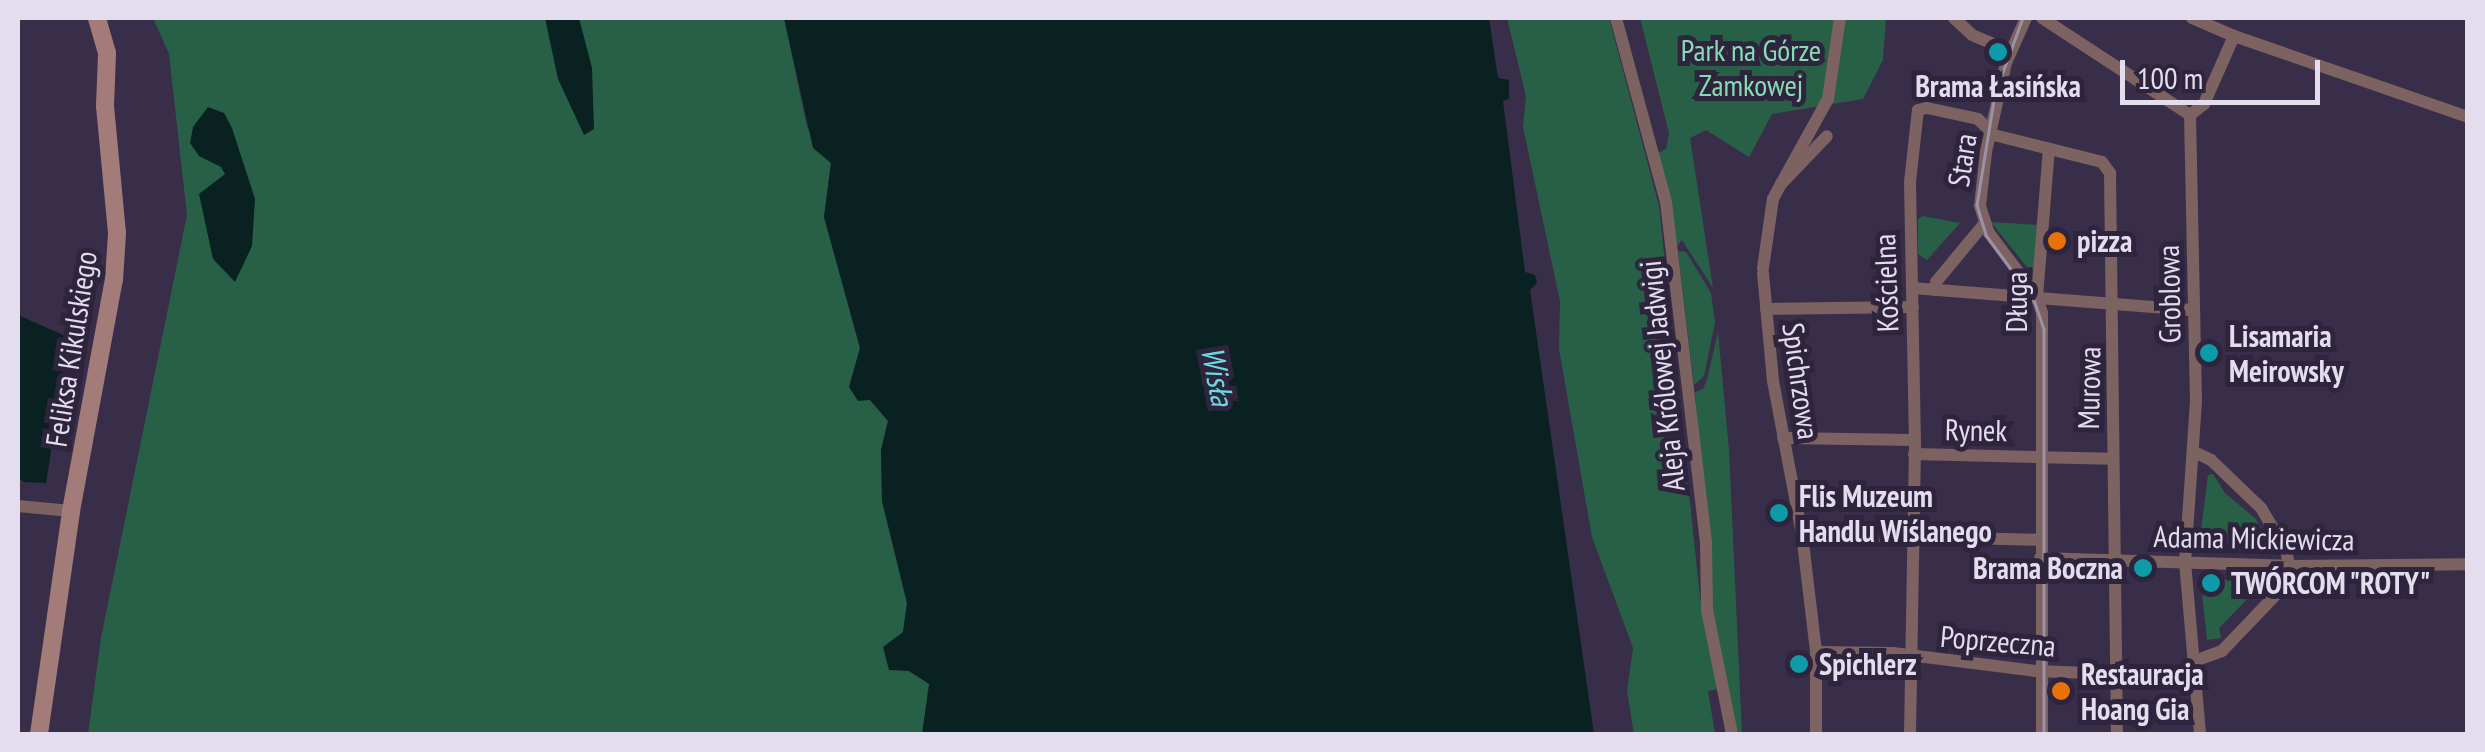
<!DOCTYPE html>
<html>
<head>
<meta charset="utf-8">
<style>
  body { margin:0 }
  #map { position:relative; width:2485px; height:752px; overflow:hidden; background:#392e49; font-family:"PT Sans Narrow",sans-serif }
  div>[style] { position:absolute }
  .green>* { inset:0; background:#286047 }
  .water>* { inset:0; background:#092121 }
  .street>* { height:12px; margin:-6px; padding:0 6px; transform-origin:6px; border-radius:6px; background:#7c6261 }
  .secondary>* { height:18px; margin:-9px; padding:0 9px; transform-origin:9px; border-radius:9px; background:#a37c79 }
  .tram>* { height:2.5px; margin:-1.25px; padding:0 1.25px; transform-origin:1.25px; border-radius:1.25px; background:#9a92a7 }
  .dots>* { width:28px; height:28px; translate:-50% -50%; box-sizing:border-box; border:5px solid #2f243e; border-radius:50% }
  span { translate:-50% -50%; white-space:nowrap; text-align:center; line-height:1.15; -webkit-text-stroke:10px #2f243e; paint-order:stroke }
  .park-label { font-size:30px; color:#86dcb3 }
  .poi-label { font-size:30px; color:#e3ddee; font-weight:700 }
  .left { translate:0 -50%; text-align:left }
  .right { translate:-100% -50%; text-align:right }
  .street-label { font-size:30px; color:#e3ddee }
  .water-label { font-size:32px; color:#6adcde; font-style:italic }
  .frame { position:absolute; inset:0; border:20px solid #e3ddee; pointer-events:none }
  .scale { position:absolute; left:2120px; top:60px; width:200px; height:45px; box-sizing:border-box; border:5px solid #e3ddee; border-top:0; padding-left:12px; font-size:30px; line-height:35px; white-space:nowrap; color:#e3ddee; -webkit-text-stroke:8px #2f243e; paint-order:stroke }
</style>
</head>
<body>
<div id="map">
  <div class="green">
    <i style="clip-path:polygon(153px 18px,784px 18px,807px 127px,831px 163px,824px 217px,860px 348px,849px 387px,870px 400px,888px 421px,881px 450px,882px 501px,907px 603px,903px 632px,909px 671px,930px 684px,922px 734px,88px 734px,101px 638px,187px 215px,169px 54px)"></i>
    <i style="clip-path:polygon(1507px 18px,1609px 18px,1659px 206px,1700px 598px,1718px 689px,1708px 691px,1715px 734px,1634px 734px,1627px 691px,1633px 648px,1592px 537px,1559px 349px,1560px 301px,1523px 127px,1526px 96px)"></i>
    <i style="clip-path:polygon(1640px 18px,1886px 18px,1883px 60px,1863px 99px,1772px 114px,1749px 157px,1706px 130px,1690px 138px,1713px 288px,1682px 240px,1677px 246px,1658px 153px,1666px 149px,1669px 133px)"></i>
    <i style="clip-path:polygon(1922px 216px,1960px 223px,1927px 260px,1918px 254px,1918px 220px)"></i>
    <i style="clip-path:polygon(1991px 222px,2037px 225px,2034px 269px,2027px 267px)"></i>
    <i style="clip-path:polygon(1678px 251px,1686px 252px,1711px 293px,1715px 322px,1704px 376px,1694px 385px)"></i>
    <i style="clip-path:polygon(1718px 332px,1729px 450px,1742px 734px,1737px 734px,1713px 623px,1695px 392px,1703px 389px,1707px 379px)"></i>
    <i style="clip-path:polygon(2213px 474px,2225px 493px,2256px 519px,2264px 544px,2209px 544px,2201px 531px,2208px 475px)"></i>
    <i style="clip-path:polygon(2214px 579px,2267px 579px,2219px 628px,2221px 638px,2207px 640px,2201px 583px,2212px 584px)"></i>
  </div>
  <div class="water">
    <i style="clip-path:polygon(545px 18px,579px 18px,592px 68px,594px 129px,584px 135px,558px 79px)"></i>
    <i style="clip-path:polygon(784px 18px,1489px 18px,1498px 78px,1509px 80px,1509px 99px,1503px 101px,1525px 272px,1535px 275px,1537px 283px,1530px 290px,1594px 734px,922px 734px,929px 684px,909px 671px,889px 670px,883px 647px,903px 632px,907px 603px,882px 501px,881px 450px,888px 421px,870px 400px,858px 401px,849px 387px,860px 348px,824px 217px,831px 163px,813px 148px)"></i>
    <i style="clip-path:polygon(208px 107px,224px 113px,232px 128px,255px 199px,252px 246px,235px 282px,213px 259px,199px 194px,225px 174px,221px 167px,199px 156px,190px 143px,193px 127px)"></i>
    <i style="clip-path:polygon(18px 315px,63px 335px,68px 344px,46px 483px,24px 482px,18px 477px)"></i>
  </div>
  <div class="street">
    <i style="left:1616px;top:18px;width:191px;rotate:74.8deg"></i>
    <i style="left:1666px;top:202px;width:344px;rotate:83.3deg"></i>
    <i style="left:1706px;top:544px;width:66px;rotate:89.1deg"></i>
    <i style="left:1707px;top:610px;width:126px;rotate:78.6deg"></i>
    <i style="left:1954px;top:18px;width:25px;rotate:43deg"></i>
    <i style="left:1972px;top:35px;width:41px;rotate:22.8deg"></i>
    <i style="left:2026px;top:18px;width:49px;rotate:114deg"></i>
    <i style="left:2006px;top:63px;width:91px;rotate:102.7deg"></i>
    <i style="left:1986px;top:152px;width:54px;rotate:96.3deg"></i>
    <i style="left:1980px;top:206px;width:28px;rotate:72deg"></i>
    <i style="left:1989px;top:233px;width:80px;rotate:53.1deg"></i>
    <i style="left:2042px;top:18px;width:177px;rotate:33.2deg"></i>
    <i style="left:2192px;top:18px;width:46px;rotate:23.2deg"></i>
    <i style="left:2234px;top:36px;width:248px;rotate:19.1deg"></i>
    <i style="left:2190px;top:115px;width:286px;rotate:88.8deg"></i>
    <i style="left:2196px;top:401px;width:161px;rotate:93.9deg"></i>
    <i style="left:2185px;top:562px;width:173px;rotate:85deg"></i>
    <i style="left:2190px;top:115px;width:18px;rotate:-38deg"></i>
    <i style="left:2204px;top:104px;width:74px;rotate:-66.2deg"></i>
    <i style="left:1781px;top:184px;width:97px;rotate:-61.1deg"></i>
    <i style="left:1828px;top:99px;width:82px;rotate:-81.6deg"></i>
    <i style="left:1763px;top:268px;width:70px;rotate:-81.8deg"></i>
    <i style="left:1773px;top:199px;width:17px;rotate:-62deg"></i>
    <i style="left:1781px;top:184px;width:66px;rotate:-46.2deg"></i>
    <i style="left:1763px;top:273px;width:108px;rotate:84.7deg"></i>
    <i style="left:1773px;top:381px;width:156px;rotate:79.3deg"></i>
    <i style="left:1802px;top:534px;width:119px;rotate:83.2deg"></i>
    <i style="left:1816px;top:652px;width:82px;rotate:90deg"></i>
    <i style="left:1912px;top:288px;width:283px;rotate:4.5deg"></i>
    <i style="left:1935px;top:290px;width:8px;rotate:-83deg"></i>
    <i style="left:1936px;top:282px;width:75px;rotate:-50.4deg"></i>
    <i style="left:1766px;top:309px;width:147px;rotate:-0.8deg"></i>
    <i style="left:1783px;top:438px;width:131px;rotate:0.9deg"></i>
    <i style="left:2194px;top:452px;width:19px;rotate:25deg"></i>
    <i style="left:2211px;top:460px;width:69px;rotate:43.8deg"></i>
    <i style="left:2261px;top:508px;width:49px;rotate:59.2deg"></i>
    <i style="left:2286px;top:550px;width:16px;rotate:79deg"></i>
    <i style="left:2289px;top:566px;width:16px;rotate:94deg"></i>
    <i style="left:2288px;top:582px;width:95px;rotate:133.7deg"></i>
    <i style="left:2222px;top:651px;width:29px;rotate:160deg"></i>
    <i style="left:1914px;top:454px;width:198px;rotate:1.4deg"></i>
    <i style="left:18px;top:506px;width:53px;rotate:5.4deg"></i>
    <i style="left:1802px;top:534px;width:238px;rotate:1.4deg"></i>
    <i style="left:2040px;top:558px;width:249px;rotate:1.8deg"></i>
    <i style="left:2289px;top:566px;width:179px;rotate:-0.6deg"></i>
    <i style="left:1816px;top:652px;width:77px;rotate:0.7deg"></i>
    <i style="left:1893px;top:653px;width:143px;rotate:7.2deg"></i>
    <i style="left:2035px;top:671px;width:81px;rotate:2.1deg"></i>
    <i style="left:1910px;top:734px;width:291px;rotate:-89deg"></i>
    <i style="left:1915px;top:443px;width:261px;rotate:-91.1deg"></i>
    <i style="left:1910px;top:182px;width:72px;rotate:-83.7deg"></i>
    <i style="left:1918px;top:110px;width:9px;rotate:-13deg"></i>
    <i style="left:1927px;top:108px;width:52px;rotate:12.2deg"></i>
    <i style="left:1978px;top:119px;width:23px;rotate:45deg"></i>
    <i style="left:1994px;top:135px;width:111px;rotate:14deg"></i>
    <i style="left:2102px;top:162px;width:14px;rotate:54deg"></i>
    <i style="left:2110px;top:173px;width:561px;rotate:89.29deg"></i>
    <i style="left:2042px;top:734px;width:421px;rotate:-90deg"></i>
    <i style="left:2042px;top:313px;width:17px;rotate:-107deg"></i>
    <i style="left:2037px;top:297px;width:149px;rotate:-85.4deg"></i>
  </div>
  <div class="secondary">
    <i style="left:39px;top:734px;width:225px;rotate:-81.8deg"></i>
    <i style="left:71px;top:511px;width:235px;rotate:-79.5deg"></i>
    <i style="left:114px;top:280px;width:47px;rotate:-86.3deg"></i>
    <i style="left:117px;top:233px;width:128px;rotate:-95.4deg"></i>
    <i style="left:105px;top:106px;width:53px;rotate:-87.8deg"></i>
    <i style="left:107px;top:53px;width:36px;rotate:-106deg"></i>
  </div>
  <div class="tram">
    <i style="left:2023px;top:18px;width:81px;rotate:110.2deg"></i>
    <i style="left:1995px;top:94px;width:112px;rotate:99.2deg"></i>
    <i style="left:1977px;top:205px;width:31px;rotate:73deg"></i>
    <i style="left:1986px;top:235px;width:81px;rotate:53.6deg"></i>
    <i style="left:2034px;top:300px;width:31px;rotate:71deg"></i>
    <i style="left:2044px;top:329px;width:405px;rotate:90deg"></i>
  </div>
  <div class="dots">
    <i style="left:1998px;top:52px;background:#0f9aa8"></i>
    <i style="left:2057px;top:241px;background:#e8710a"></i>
    <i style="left:2209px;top:353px;background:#0f9aa8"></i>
    <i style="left:1779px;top:513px;background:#0f9aa8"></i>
    <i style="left:2143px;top:568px;background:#0f9aa8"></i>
    <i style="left:2211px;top:583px;background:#0f9aa8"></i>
    <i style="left:1799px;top:664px;background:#0f9aa8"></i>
    <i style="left:2061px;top:691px;background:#e8710a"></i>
  </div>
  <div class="park-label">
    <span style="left:1751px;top:67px">Park na Górze<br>Zamkowej</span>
  </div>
  <div class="poi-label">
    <span style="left:1998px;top:86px">Brama Łasińska</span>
    <span class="left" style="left:2077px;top:241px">pizza</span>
    <span class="left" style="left:2229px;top:353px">Lisamaria<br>Meirowsky</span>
    <span class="left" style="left:1799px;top:513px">Flis Muzeum<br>Handlu Wiślanego</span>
    <span class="right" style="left:2123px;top:568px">Brama Boczna</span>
    <span class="left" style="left:2231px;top:583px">TWÓRCOM "ROTY"</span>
    <span class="left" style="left:1819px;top:664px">Spichlerz</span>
    <span class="left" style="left:2081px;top:691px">Restauracja<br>Hoang Gia</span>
  </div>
  <div class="street-label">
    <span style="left:1962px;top:160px;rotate:-81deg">Stara</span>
    <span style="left:1886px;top:283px;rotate:-92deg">Kościelna</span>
    <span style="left:2169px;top:294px;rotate:-91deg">Groblowa</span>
    <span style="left:2016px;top:302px;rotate:-90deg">Długa</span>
    <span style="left:71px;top:349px;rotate:-81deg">Feliksa Kikulskiego</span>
    <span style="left:1662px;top:376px;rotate:-96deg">Aleja Królowej Jadwigi</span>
    <span style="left:1801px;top:381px;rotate:82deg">Spichrzowa</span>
    <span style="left:2089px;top:388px;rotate:-89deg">Murowa</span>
    <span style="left:1976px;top:430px;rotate:1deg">Rynek</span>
    <span style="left:2254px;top:538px;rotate:1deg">Adama Mickiewicza</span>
    <span style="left:1998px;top:641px;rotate:5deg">Poprzeczna</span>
  </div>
  <div class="water-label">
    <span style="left:1218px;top:376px;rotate:79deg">Wisła</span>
  </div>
  <div class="frame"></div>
  <div class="scale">100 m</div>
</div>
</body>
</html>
